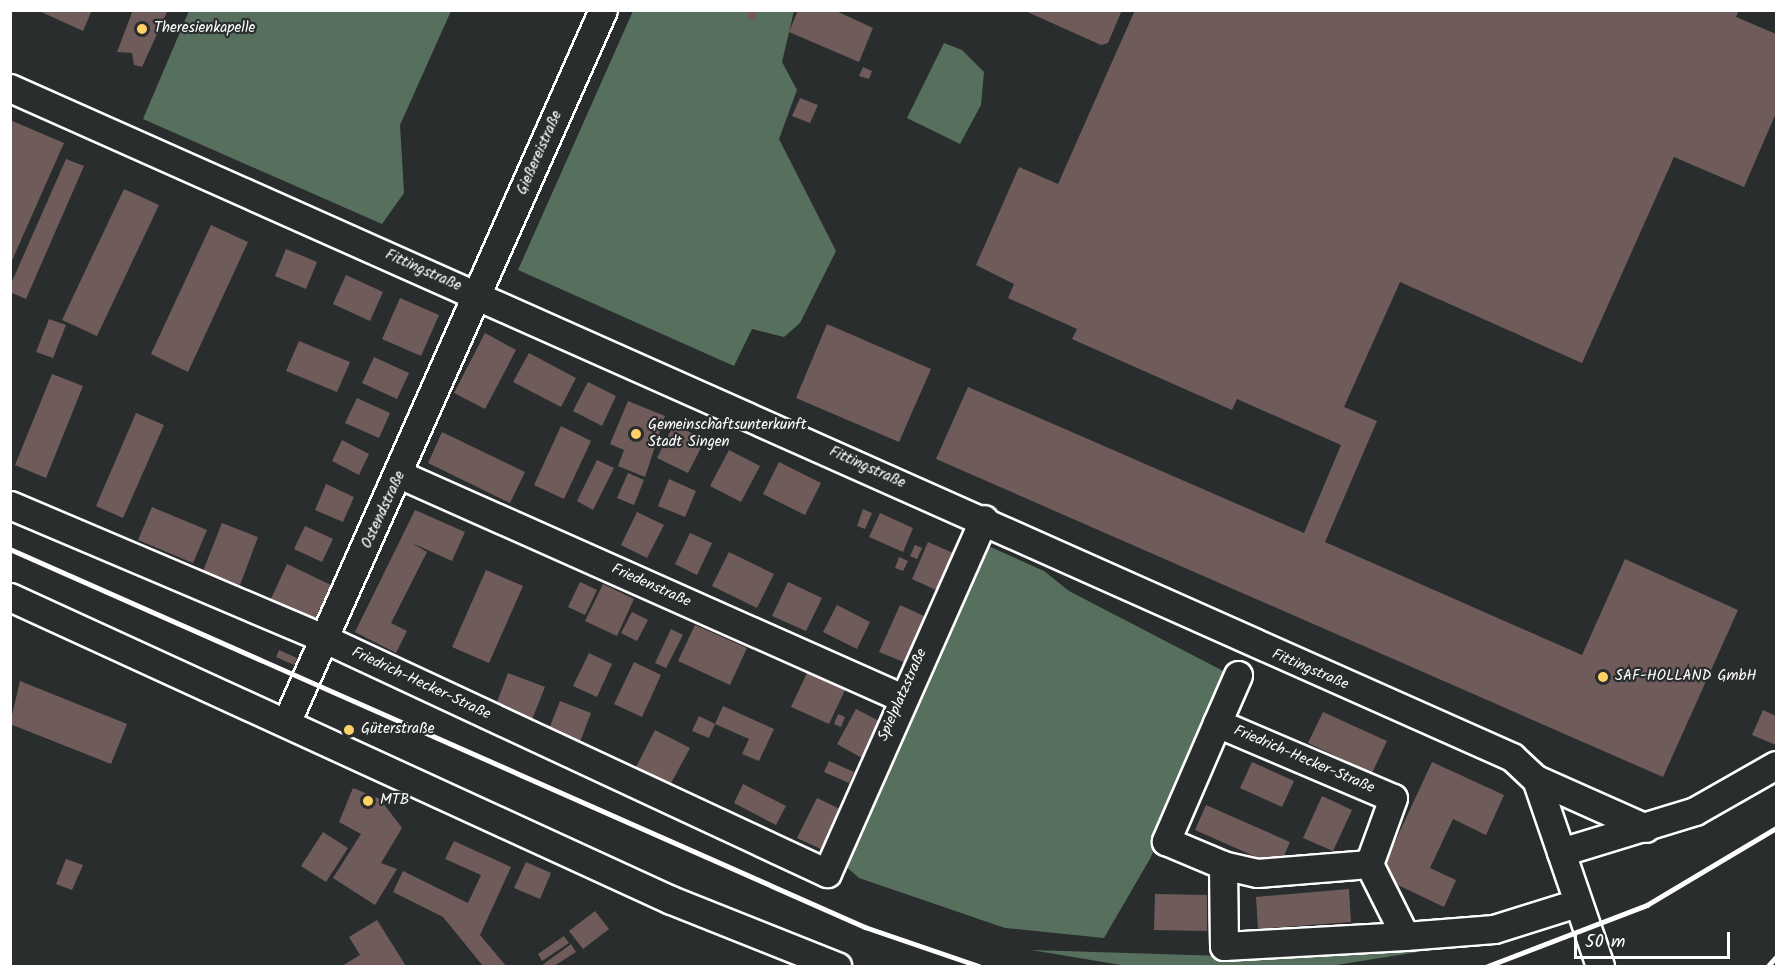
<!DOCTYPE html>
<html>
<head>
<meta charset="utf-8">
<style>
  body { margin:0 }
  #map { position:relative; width:1787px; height:977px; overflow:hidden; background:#2a2d2e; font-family:Kalam,sans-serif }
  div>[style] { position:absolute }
  .green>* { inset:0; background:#57705d }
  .building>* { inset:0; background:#6f5c5a }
  .roads { filter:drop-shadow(2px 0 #fff) drop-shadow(-2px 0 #fff) drop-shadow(0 2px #fff) drop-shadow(0 -2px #fff) }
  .minor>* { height:27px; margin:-13.5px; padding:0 13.5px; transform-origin:13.5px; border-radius:13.5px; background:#2a2d2e }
  .rail>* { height:4.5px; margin:-2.25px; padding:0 2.25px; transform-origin:2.25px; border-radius:2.25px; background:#fff }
  .dots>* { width:16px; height:16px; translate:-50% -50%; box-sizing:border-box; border:3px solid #2a2d2e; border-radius:50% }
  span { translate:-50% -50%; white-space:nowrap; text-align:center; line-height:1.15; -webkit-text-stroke:4.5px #2a2d2e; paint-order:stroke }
  .poi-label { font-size:15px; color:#fff }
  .left { translate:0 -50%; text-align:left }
  .street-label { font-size:15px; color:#fff }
  .frame { position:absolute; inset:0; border:12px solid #fff; pointer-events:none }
  .scale { position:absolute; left:1574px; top:932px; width:156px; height:27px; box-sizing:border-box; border:3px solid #fff; border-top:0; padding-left:8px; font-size:18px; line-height:21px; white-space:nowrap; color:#fff; -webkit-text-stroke:4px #2a2d2e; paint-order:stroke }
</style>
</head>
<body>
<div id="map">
  <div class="green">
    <i style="clip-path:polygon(189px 11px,451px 11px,400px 125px,404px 193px,382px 224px,143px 119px)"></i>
    <i style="clip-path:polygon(633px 11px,794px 11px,782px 62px,797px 90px,779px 139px,836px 251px,800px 323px,784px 337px,752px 329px,734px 366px,518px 270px)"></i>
    <i style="clip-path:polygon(944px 43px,962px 50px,984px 72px,981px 105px,960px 144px,907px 118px)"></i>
    <i style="clip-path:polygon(986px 545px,1044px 571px,1069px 591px,1227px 673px,1151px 857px,1104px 938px,1005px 928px,859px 878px,841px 862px)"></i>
    <i style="clip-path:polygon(1474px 943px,1330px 966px,1127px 966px,1031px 950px,1223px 956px)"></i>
  </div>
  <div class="building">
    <i style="clip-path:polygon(37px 10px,92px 10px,83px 31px)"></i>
    <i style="clip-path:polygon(133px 10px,168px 10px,142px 67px,134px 65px,132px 53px,117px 52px)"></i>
    <i style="clip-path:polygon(749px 10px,759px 10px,755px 21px,746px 17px)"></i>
    <i style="clip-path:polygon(798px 10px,834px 10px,873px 28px,859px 62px,789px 32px)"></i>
    <i style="clip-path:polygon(1023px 10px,1122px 10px,1108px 43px,1101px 45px)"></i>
    <i style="clip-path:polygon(1135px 10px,1739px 10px,1736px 17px,1776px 34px,1776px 113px,1744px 187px,1674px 157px,1582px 363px,1400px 282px,1344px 407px,1377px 421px,1325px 542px,1582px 655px,1625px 559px,1738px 610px,1663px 777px,936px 459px,968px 387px,1304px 533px,1341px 445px,1237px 399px,1232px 410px,1072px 339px,1077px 329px,1008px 298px,1014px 284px,976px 265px,1019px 167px,1058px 184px)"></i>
    <i style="clip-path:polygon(863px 67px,872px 71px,869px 79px,859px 76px)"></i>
    <i style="clip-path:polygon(800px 98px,818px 105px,810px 123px,792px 116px)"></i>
    <i style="clip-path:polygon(10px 120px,64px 143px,10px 265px)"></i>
    <i style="clip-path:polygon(66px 159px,84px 166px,26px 299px,10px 292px,10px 286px)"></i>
    <i style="clip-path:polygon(124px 189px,159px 205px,97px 336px,62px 320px)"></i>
    <i style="clip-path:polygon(211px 225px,248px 242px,188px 372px,151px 354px)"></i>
    <i style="clip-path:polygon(286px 249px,317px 262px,306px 289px,275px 276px)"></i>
    <i style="clip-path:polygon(346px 275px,383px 292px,370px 321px,333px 304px)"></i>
    <i style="clip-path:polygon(400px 298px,439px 315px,421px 356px,382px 339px)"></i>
    <i style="clip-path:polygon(49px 319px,66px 325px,53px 358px,36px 352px)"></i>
    <i style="clip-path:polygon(827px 324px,931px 369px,899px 442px,796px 398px)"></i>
    <i style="clip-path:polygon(485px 333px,516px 350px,485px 409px,454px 393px)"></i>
    <i style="clip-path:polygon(299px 341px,350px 362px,337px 392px,286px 371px)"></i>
    <i style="clip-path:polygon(529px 353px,576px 378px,561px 407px,513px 382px)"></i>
    <i style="clip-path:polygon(374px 357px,409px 373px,397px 399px,362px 383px)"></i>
    <i style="clip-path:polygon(52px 374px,83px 386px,46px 478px,15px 465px)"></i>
    <i style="clip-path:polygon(588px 382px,616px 396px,602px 426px,573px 411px)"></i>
    <i style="clip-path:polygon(357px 398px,390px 413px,379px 438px,345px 423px)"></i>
    <i style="clip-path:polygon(628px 401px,665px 416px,645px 477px,618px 466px,624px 450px,610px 444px)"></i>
    <i style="clip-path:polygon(136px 413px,164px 425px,123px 518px,96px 506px)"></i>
    <i style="clip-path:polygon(674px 424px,705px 440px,688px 473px,657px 458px)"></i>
    <i style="clip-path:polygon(561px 426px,591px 441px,564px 499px,534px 485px)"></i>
    <i style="clip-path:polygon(442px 432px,525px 472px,510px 503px,428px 463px)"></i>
    <i style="clip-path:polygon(342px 440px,369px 454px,359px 475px,332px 461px)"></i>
    <i style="clip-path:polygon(729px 450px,760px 466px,741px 502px,710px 486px)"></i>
    <i style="clip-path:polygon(597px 460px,614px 468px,593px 510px,577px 501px)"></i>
    <i style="clip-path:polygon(779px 462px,821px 483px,805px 515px,763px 494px)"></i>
    <i style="clip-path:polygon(628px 473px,644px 480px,634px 505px,617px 498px)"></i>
    <i style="clip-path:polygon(669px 479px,696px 491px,685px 517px,658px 506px)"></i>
    <i style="clip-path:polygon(326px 484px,354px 497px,343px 522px,315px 510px)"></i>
    <i style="clip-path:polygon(152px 507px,207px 530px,193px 563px,138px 540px)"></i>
    <i style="clip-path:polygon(863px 509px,872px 513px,865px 529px,857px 526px)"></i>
    <i style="clip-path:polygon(415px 510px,465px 532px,452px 561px,412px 543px,427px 552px,391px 623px,407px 631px,396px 653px,355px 632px)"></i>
    <i style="clip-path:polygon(637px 512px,664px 525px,647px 558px,621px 545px)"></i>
    <i style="clip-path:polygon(880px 513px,913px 528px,903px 552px,869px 537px)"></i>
    <i style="clip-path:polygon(222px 523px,258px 537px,240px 585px,203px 571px)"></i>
    <i style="clip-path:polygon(305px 526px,333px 539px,322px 562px,294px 549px)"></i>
    <i style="clip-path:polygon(690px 533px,712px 543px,697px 575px,675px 564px)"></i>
    <i style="clip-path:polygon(928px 542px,953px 553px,936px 590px,912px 579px)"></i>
    <i style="clip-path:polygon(915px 545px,922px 548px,917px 559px,910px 556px)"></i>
    <i style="clip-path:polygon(729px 552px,774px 574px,757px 608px,712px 586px)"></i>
    <i style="clip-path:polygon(899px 557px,908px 561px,903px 571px,895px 568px)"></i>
    <i style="clip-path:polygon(287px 564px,331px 585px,313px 623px,269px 603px)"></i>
    <i style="clip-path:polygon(486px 570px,523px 586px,489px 663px,452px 647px)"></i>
    <i style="clip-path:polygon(580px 582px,597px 590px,585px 615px,568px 607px)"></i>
    <i style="clip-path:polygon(788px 582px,822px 598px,806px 631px,772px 616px)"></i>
    <i style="clip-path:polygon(603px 584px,634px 599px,617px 636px,585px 621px)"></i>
    <i style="clip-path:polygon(837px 605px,870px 622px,857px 649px,823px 632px)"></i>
    <i style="clip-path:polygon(900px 605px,926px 617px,906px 663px,879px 652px)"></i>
    <i style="clip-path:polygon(632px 612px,648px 620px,637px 641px,621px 633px)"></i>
    <i style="clip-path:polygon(695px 625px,747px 648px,730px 685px,678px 661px)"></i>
    <i style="clip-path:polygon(671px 629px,683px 635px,666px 668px,655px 663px)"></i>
    <i style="clip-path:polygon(279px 650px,297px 658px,294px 665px,276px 657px)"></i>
    <i style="clip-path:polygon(589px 653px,612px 664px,597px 697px,573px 686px)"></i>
    <i style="clip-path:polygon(634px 662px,661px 675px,642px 717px,614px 704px)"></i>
    <i style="clip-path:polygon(508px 673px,545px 687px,531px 722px,495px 707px)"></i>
    <i style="clip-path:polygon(807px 673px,845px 690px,829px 724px,791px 707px)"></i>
    <i style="clip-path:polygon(20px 681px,127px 724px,111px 764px,10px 724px)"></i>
    <i style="clip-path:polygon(560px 701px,591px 713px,578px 747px,547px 734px)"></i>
    <i style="clip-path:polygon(723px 706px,774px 729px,759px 761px,742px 754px,749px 739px,715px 724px)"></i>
    <i style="clip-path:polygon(856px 709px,881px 722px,862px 758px,837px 744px)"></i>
    <i style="clip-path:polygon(1763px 710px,1776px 716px,1776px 745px,1752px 735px)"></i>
    <i style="clip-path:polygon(1323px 712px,1387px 741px,1372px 773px,1308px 743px)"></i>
    <i style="clip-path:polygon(838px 714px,845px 717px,841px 727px,834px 724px)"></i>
    <i style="clip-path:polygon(699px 716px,715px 724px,709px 738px,692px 731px)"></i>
    <i style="clip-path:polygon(655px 730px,690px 748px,669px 787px,635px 769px)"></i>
    <i style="clip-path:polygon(829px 761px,854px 772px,849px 783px,824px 772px)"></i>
    <i style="clip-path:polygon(1252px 762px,1294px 781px,1282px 807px,1240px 788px)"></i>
    <i style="clip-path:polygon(1432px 762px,1504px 795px,1486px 835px,1453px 819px,1430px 868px,1456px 880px,1444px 907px,1379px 876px)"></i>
    <i style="clip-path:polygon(743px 784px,786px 806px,776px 825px,734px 803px)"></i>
    <i style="clip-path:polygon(353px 788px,380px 799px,402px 828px,381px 863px,397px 869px,375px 905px,333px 878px,361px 834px,339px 822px)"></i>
    <i style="clip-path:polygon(1322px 796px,1352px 810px,1333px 851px,1303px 838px)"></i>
    <i style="clip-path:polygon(817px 798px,840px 809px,821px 849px,797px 838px)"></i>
    <i style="clip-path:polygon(1206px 805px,1290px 842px,1279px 867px,1195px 830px)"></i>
    <i style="clip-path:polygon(323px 832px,348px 848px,326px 882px,301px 866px)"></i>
    <i style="clip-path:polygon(454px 841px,511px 867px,480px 935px,506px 966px,483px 966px,443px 917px,393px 892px,403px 871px,468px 903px,481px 875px,445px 859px)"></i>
    <i style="clip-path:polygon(66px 859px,83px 865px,72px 890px,56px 884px)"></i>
    <i style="clip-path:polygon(526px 862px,551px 873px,540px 899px,514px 888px)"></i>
    <i style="clip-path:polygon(1349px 889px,1351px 922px,1258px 929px,1256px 897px)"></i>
    <i style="clip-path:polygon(1155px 894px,1207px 895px,1207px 931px,1154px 930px)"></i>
    <i style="clip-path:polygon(595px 911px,609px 929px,583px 949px,569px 931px)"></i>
    <i style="clip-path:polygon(377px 920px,406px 966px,342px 966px,360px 955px,349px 937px)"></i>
    <i style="clip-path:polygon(564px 936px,569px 943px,542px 961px,538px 954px)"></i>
    <i style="clip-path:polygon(571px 944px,576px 952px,554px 966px,541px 966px)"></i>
  </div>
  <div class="roads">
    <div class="minor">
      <i style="left:10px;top:88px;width:1644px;rotate:24.01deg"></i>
      <i style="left:1512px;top:757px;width:33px;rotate:43deg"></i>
      <i style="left:1536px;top:779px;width:198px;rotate:71.1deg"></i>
      <i style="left:401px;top:475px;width:546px;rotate:23.98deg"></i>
      <i style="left:10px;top:505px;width:340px;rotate:23deg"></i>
      <i style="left:323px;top:638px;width:556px;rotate:25deg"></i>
      <i style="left:827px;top:873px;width:387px;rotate:-66.1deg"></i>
      <i style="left:10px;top:597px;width:727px;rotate:24.63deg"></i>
      <i style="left:671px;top:900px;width:179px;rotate:21.7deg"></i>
      <i style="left:1238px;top:675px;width:52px;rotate:113.6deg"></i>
      <i style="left:1217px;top:723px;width:191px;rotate:23.1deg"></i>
      <i style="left:1393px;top:798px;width:70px;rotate:110deg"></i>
      <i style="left:1369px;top:864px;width:80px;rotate:63.4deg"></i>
      <i style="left:1405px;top:936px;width:89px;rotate:-4.5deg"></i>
      <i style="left:1494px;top:929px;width:73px;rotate:-17.4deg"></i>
      <i style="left:286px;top:723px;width:780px;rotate:-66.03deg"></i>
      <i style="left:1217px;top:723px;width:129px;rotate:113.4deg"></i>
      <i style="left:1166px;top:841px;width:62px;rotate:22.8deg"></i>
      <i style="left:1536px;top:779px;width:120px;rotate:24deg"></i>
      <i style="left:1561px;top:852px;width:140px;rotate:-17deg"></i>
      <i style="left:1695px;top:811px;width:93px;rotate:-29.6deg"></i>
      <i style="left:1369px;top:864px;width:112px;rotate:175.4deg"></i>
      <i style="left:1257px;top:873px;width:35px;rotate:-167deg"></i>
      <i style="left:1223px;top:865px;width:81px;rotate:89.3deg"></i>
      <i style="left:1224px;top:946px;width:181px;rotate:-3.2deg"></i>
    </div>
  </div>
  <div class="rail">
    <i style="left:10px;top:549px;width:935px;rotate:23.85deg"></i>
    <i style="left:865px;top:927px;width:120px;rotate:18.9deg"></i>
    <i style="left:1488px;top:966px;width:170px;rotate:-21deg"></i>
    <i style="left:1647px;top:905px;width:150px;rotate:-30.8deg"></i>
    <i style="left:1768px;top:966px;width:12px;rotate:-48deg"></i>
  </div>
  <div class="dots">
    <i style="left:142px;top:29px;background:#ffd166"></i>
    <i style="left:636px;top:434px;background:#ffd166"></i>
    <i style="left:1603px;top:677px;background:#ffd166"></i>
    <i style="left:349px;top:730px;background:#ffd166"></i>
    <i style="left:368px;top:801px;background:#ffd166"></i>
  </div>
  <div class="poi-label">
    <span class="left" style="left:154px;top:29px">Theresienkapelle</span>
    <span class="left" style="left:648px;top:434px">Gemeinschaftsunterkunft<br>Stadt Singen</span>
    <span class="left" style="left:1615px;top:677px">SAF-HOLLAND GmbH</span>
    <span class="left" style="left:361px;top:730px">Güterstraße</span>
    <span class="left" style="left:380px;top:801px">MTB</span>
  </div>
  <div class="street-label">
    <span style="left:540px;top:153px;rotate:-66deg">Gießereistraße</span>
    <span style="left:423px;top:271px;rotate:24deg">Fittingstraße</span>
    <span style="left:867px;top:468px;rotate:24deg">Fittingstraße</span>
    <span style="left:384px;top:510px;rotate:-65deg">Ostendstraße</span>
    <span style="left:651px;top:586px;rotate:24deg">Friedenstraße</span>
    <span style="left:1310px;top:670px;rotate:23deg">Fittingstraße</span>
    <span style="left:421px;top:684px;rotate:25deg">Friedrich-Hecker-Straße</span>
    <span style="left:903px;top:695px;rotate:-66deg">Spielplatzstraße</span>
    <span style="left:1304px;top:760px;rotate:23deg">Friedrich-Hecker-Straße</span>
  </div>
  <div class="frame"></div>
  <div class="scale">50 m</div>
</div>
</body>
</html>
